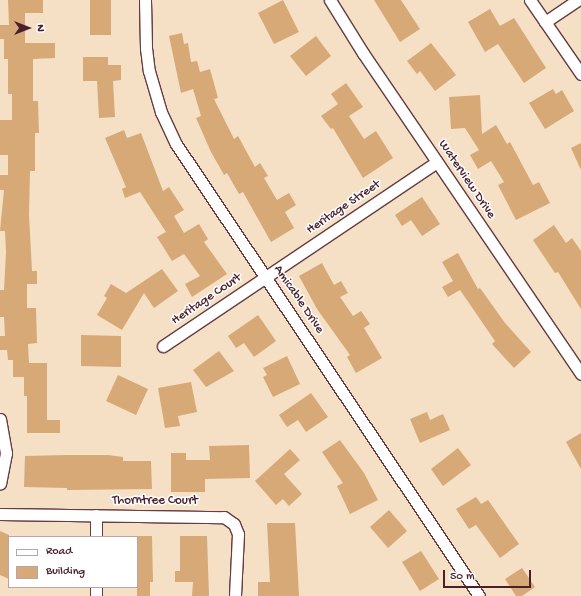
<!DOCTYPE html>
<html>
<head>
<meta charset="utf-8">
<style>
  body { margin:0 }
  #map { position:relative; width:581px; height:596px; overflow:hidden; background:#f5e0c6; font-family:"Gochi Hand",sans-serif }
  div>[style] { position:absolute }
  .building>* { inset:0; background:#d6a977 }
  .roads { filter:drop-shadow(1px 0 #643c42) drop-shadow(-1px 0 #643c42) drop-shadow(0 1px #643c42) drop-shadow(0 -1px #643c42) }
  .minor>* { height:11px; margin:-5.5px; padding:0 5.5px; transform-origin:5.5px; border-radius:5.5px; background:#fff }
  span { translate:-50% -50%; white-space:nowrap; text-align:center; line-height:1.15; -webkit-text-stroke:3px #fff; paint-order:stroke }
  .street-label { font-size:13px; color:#4a1f2b }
  .legend { position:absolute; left:8px; top:536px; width:130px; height:52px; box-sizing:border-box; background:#fff; border:1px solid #b7a5aa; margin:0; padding:5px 7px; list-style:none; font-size:12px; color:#4a1f2b }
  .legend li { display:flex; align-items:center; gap:8px; height:20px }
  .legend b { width:20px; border:1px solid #b7a5aa }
  .north { position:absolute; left:8px; top:8px; width:40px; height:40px; -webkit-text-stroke:3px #fff; paint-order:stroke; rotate:90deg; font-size:11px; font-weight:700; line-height:16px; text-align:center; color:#4a1f2b }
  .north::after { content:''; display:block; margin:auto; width:14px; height:18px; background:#4a1f2b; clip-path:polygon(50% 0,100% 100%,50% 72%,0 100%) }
  .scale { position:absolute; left:443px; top:570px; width:88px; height:18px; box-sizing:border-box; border:2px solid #4a1f2b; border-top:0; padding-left:5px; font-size:12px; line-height:14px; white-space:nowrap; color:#4a1f2b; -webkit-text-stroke:3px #fff; paint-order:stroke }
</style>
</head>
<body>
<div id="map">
  <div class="building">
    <i style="clip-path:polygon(8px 0,43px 0,43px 13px,25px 13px,25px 43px,55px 43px,55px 58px,33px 59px,33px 101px,38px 101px,39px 133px,35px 133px,35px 171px,30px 171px,29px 215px,32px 271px,37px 271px,37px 284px,27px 284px,27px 308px,36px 308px,37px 343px,28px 344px,29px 363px,47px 363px,47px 420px,60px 420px,60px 433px,27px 433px,27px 396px,24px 396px,24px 377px,13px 377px,13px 360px,8px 360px,7px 350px,0 350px,0 336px,5px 336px,4px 317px,0 317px,0 290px,4px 290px,6px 252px,5px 231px,0 231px,4px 190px,0 190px,0 175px,8px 175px,8px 155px,0 155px,0 120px,12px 120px,12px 94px,8px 94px,8px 59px,4px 59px,4px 39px,0 39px,0 25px,9px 25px)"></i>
    <i style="clip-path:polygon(90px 0,111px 0,111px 35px,90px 35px)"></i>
    <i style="clip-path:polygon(283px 0,299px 32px,274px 44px,258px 13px)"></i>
    <i style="clip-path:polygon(374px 0,401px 0,420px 29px,400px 42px)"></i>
    <i style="clip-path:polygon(490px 9px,500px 26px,514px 18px,546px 68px,524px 83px,498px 44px,485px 52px,468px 22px)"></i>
    <i style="clip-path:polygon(182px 33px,184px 44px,188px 43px,191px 62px,197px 61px,200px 72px,210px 69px,218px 98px,214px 99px,234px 139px,238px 136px,255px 167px,260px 163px,268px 176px,264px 178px,277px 200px,289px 193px,296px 205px,285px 212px,294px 228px,271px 242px,243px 192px,239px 194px,227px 173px,224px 175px,211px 152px,196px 118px,201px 116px,193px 89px,181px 93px,169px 36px)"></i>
    <i style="clip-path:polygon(316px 36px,331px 56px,306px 76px,290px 56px)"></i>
    <i style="clip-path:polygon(431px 43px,456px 75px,435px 91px,420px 71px,417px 74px,407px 61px)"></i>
    <i style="clip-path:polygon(83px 57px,108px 57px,108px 65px,121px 65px,121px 80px,113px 81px,115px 117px,99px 118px,97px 81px,83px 81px)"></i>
    <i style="clip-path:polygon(346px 83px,363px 107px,349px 116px,364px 139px,376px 131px,393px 158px,363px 178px,333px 128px,331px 129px,321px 116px,338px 104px,331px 94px)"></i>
    <i style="clip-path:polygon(553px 89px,556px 94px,562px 90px,574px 111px,545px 129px,529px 103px)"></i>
    <i style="clip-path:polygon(480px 95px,482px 134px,496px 125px,507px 144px,510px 142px,533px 185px,539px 182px,550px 203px,516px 220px,498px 185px,504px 182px,491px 161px,478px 169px,470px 155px,479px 150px,465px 128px,451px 129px,449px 97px)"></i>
    <i style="clip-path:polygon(124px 130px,127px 138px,141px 133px,163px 191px,169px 187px,184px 210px,174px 216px,184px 233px,199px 224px,208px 239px,204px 242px,227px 274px,192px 297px,185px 284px,200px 276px,184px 254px,172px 261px,157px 237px,166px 232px,140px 192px,125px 198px,122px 189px,126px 187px,105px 138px)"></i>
    <i style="clip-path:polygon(581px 143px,581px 170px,571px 148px)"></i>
    <i style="clip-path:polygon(422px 197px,440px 224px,422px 236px,411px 220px,402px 226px,395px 215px)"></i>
    <i style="clip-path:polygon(554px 225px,566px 243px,572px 238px,581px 251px,581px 309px,558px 272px,555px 273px,533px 240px)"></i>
    <i style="clip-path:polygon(458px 253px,478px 289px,480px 288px,505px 323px,531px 352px,514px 368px,492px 344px,495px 341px,460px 290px,448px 297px,442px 287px,453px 281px,442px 262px)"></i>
    <i style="clip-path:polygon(322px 263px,334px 285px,341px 281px,348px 293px,340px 297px,353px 316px,361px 311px,370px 324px,364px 328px,382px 358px,356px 373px,347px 357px,350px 355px,317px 309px,299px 276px)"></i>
    <i style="clip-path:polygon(162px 269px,178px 291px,154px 308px,144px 293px,122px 330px,97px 315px,107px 298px,104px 296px,111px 284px,126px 293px)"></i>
    <i style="clip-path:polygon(258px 315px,276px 341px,254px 357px,244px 343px,236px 348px,228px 336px)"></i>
    <i style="clip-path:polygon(81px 335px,121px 336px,121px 367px,81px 366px)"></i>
    <i style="clip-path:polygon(219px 351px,234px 371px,206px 387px,193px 370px)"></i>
    <i style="clip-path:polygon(287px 356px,300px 384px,273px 397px,263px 377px,267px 375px,263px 368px)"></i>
    <i style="clip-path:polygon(118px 375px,148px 389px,136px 415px,106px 401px)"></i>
    <i style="clip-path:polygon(191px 382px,197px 412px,178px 416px,180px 426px,165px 428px,158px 388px)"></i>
    <i style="clip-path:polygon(311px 393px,328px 417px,306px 432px,298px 420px,287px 427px,279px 415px)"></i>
    <i style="clip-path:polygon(427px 412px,430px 420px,443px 414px,450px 430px,420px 443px,410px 419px)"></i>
    <i style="clip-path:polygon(581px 433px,581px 469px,566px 442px)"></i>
    <i style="clip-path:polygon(340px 440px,364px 473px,378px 500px,350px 514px,337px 486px,343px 483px,322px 452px)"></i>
    <i style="clip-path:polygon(249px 445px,250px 478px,205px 479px,205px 492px,171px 492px,171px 453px,186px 453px,186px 460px,210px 460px,209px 446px)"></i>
    <i style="clip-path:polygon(458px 448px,471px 465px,443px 486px,431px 469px)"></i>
    <i style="clip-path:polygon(290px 449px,300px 460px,284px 474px,302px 494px,289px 506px,283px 499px,276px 505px,255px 481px)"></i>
    <i style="clip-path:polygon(67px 455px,108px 455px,123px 457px,123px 461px,151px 461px,152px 489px,67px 490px,67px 488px,24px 487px,25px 456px)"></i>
    <i style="clip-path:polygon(476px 497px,481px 504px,488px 500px,519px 544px,500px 558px,476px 525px,469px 529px,456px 509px)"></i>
    <i style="clip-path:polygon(389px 510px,407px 531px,388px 548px,370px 527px)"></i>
    <i style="clip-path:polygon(267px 523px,295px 523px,299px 596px,258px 596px,258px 582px,270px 582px)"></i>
    <i style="clip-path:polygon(0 531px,9px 535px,9px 579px,0 575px)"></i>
    <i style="clip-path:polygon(137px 536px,152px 536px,153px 582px,150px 582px,150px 596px,137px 596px)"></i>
    <i style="clip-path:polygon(180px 536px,207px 536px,209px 596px,192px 596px,193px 582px,175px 582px,175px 571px,180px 571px)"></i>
    <i style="clip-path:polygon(421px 551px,439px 579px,420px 591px,402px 562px)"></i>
    <i style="clip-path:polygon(522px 568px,535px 587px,522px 596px,516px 596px,505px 579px)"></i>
  </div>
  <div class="roads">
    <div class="minor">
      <i style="left:145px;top:0;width:48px;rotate:88.8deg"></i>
      <i style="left:146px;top:48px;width:23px;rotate:83deg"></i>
      <i style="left:149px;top:71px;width:43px;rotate:73.7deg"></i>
      <i style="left:161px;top:112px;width:35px;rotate:65deg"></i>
      <i style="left:176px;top:144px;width:544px;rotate:56.16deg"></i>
      <i style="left:330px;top:0;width:62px;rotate:58.1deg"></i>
      <i style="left:363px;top:53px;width:388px;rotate:55.8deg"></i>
      <i style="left:530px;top:0;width:90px;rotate:55.4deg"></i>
      <i style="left:545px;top:22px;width:40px;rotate:-34deg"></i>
      <i style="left:163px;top:346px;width:330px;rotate:-33.9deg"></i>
      <i style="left:0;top:419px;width:35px;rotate:80deg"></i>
      <i style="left:6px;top:453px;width:31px;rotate:101deg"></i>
      <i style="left:0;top:514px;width:224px;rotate:0.8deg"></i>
      <i style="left:224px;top:517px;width:12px;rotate:35deg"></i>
      <i style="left:234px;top:524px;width:11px;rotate:68deg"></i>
      <i style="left:238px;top:534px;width:62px;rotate:92.8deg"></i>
      <i style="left:96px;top:515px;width:22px;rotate:90deg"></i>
      <i style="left:96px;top:587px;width:9px;rotate:90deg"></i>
    </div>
  </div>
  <div class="street-label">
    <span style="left:466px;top:180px;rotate:56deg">Waterview Drive</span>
    <span style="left:344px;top:208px;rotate:-34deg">Heritage Street</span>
    <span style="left:207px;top:300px;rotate:-34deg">Heritage Court</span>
    <span style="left:298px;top:300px;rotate:56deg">Amicable Drive</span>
    <span style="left:155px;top:501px">Thorntree Court</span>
  </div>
  <ul class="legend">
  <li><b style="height:5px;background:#fff"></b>Road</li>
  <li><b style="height:11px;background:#d6a977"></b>Building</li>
  </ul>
  <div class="north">N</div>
  <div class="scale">50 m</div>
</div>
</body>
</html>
